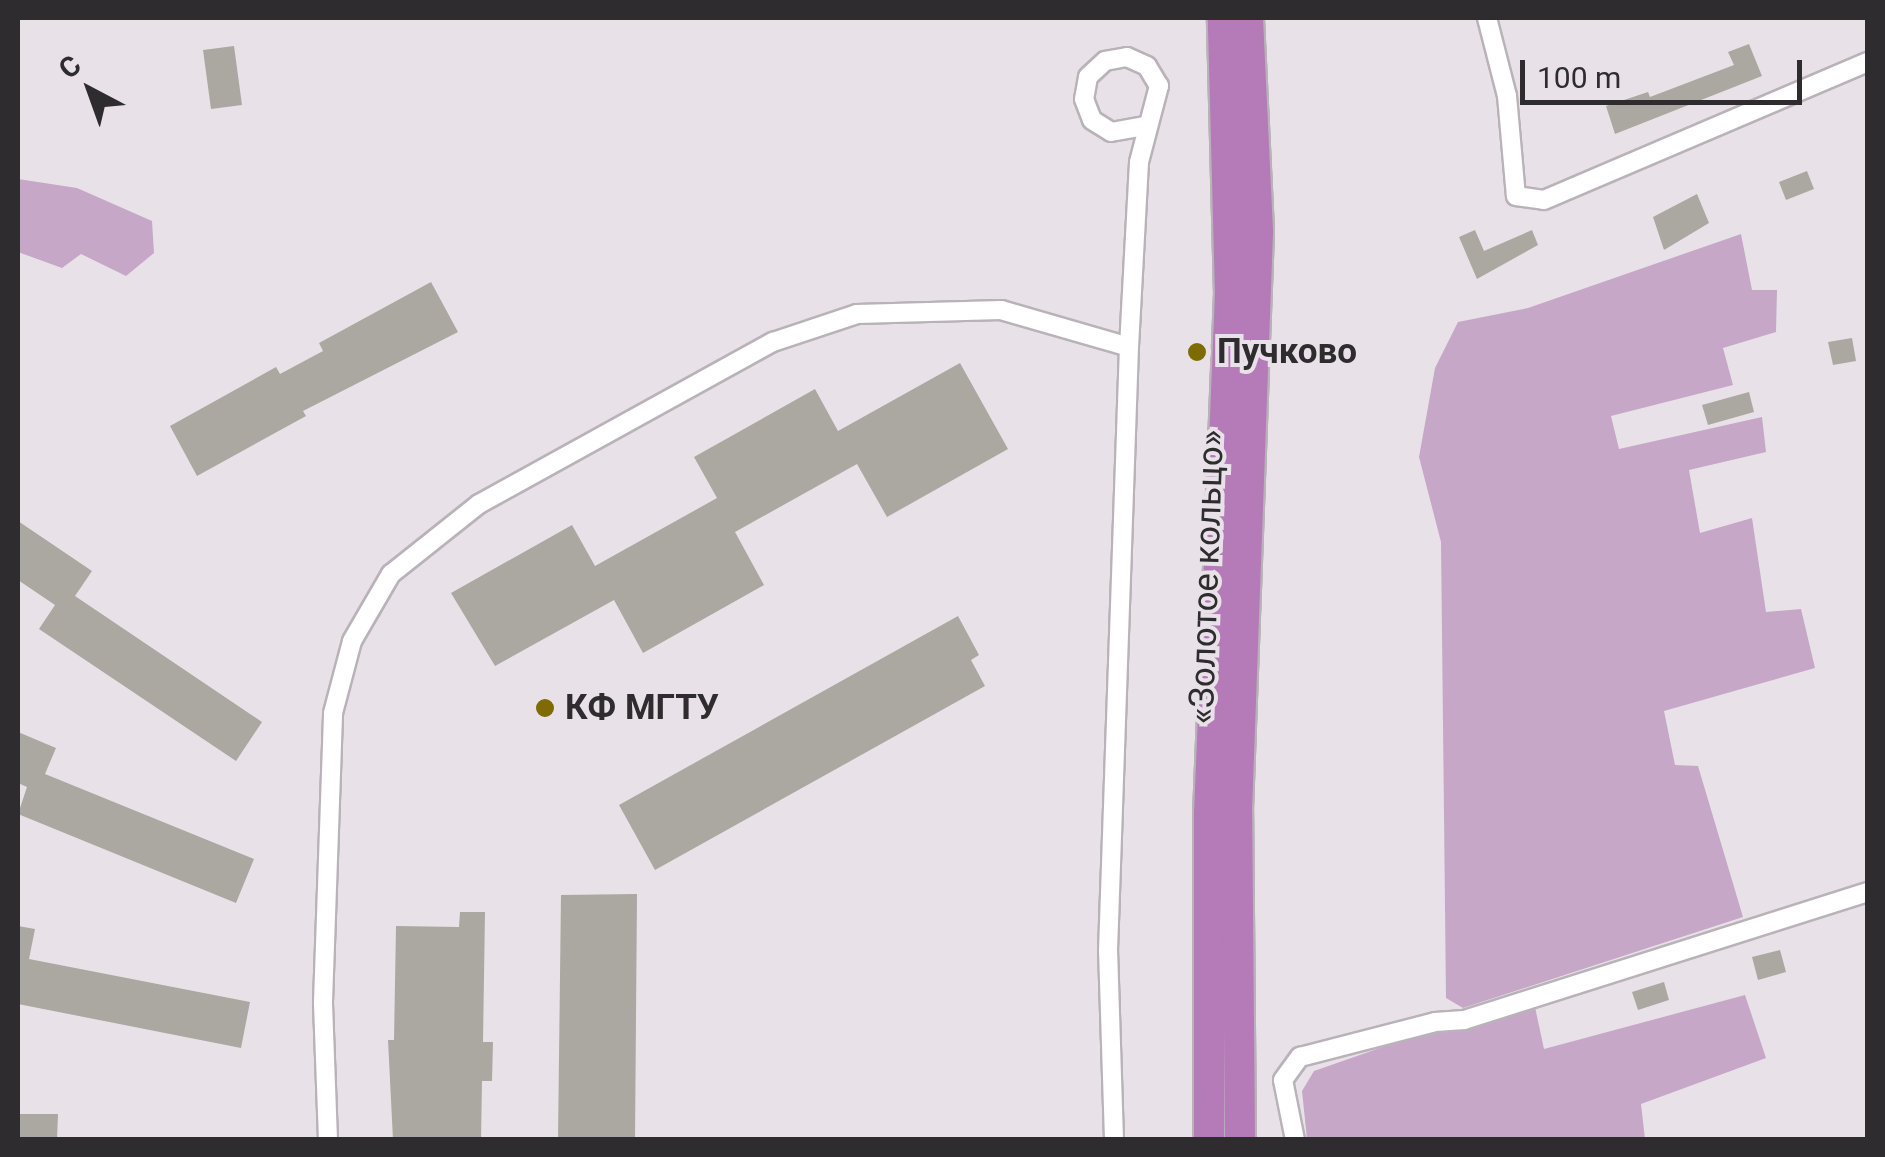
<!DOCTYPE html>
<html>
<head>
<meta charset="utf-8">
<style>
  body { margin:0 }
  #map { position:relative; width:1885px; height:1157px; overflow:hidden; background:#e8e2e8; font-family:Roboto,sans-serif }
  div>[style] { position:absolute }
  .green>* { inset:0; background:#c6a7c7 }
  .building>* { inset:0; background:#aaa8a1 }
  .roads { filter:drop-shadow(2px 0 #b9b3b9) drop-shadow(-2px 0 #b9b3b9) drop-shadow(0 2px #b9b3b9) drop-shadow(0 -2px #b9b3b9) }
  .street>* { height:18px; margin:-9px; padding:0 9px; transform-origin:9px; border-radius:9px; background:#fff }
  .highway>* { height:30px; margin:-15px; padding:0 15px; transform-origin:15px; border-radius:15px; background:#b57ab8 }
  .dots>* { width:28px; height:28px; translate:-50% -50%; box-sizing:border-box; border:5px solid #e8e2e8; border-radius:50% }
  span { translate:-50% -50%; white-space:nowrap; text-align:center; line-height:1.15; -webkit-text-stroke:8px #e8e2e8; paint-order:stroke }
  .poi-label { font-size:35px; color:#2e2c2e; font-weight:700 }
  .left { translate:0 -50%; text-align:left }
  .street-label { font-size:35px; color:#2e2c2e }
  .frame { position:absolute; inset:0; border:20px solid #2e2c2e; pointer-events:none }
  .north { position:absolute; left:40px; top:40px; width:100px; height:100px; -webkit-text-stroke:8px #e8e2e8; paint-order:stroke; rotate:319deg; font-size:28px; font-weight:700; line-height:40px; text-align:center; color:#2e2c2e }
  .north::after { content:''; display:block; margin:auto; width:35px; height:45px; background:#2e2c2e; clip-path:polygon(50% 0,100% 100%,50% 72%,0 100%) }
  .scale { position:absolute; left:1520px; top:60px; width:282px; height:45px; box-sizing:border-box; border:5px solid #2e2c2e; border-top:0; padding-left:12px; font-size:30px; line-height:35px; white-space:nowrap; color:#2e2c2e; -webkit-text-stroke:8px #e8e2e8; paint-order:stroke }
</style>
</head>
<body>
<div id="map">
  <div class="green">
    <i style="clip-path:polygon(18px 179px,77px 188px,152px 221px,154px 253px,126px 276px,81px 254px,62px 268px,18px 252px)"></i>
    <i style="clip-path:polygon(1741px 234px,1752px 290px,1777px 290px,1776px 332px,1723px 348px,1733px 385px,1611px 416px,1619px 449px,1762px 417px,1766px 452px,1689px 470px,1700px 533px,1752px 518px,1766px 612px,1801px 609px,1815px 668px,1664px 711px,1675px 765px,1698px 766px,1743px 917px,1463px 1008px,1446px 998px,1441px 542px,1419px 457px,1435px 368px,1458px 322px,1528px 308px)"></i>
    <i style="clip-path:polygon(1745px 995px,1766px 1058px,1641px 1104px,1645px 1139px,1307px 1139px,1302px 1091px,1314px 1071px,1443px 1026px,1473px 1028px,1535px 1007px,1544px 1049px)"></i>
  </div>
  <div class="building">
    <i style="clip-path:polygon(1749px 44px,1762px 76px,1615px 134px,1606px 106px,1648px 92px,1650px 97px,1734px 65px,1728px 52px)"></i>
    <i style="clip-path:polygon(234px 46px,242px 105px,211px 109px,203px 50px)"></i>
    <i style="clip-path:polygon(1807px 171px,1814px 189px,1786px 200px,1779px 182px)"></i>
    <i style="clip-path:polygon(1697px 194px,1709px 223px,1664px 250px,1653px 217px)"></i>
    <i style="clip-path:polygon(1475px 230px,1484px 251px,1532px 230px,1538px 245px,1477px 279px,1459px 237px)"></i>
    <i style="clip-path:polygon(431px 282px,458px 332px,303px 411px,306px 416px,197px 476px,170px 426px,276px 367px,280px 374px,323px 351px,319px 343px)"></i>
    <i style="clip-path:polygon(1852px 338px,1856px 361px,1833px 365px,1828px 342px)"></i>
    <i style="clip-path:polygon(960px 363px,1008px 449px,887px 517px,857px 464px,735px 532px,764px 585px,643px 653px,614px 600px,495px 666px,451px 593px,572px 525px,595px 566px,717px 498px,694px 457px,815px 389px,838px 431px)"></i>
    <i style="clip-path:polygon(1749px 392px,1754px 412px,1708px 425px,1702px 405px)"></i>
    <i style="clip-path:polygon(18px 521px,92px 571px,75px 596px,262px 722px,236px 761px,39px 629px,55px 605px,18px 580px)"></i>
    <i style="clip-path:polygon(958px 616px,979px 655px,971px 660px,985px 686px,655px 870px,619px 805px)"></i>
    <i style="clip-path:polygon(18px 732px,56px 748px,45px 774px,254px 859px,236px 903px,18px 814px,27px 787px,18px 783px)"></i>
    <i style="clip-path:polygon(637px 894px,635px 1140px,558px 1140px,561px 895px)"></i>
    <i style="clip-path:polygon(460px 912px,485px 912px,483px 1042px,493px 1042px,492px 1081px,482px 1081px,481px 1140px,393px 1140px,388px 1040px,394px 1040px,396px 926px,459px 927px)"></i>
    <i style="clip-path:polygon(18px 926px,35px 929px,29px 959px,250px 1002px,241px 1048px,18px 1004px)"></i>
    <i style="clip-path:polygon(1780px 950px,1786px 972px,1758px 980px,1752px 957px)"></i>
    <i style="clip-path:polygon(1664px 982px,1669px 1000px,1638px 1010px,1632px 992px)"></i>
    <i style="clip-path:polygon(18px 1114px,58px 1114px,57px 1140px,18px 1140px)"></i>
  </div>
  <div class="roads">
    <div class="street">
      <i style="left:1487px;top:18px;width:81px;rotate:75.6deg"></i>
      <i style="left:1507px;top:96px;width:100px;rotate:84.9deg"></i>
      <i style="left:1516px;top:196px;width:28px;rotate:8deg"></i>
      <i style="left:1544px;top:200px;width:352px;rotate:-23.1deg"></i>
      <i style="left:328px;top:1140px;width:138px;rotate:-92.1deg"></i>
      <i style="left:323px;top:1002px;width:289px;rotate:-88deg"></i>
      <i style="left:333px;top:713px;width:74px;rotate:-75.2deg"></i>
      <i style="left:352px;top:641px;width:78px;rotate:-59.8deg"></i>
      <i style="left:391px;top:574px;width:112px;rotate:-38.5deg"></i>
      <i style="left:479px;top:504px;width:336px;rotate:-28.9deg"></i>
      <i style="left:773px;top:342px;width:89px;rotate:-18.4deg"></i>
      <i style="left:857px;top:314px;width:144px;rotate:-1.6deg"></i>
      <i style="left:1001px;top:310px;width:133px;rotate:16.1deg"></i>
      <i style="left:1114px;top:1140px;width:189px;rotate:-91.8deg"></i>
      <i style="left:1108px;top:951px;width:604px;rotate:-88.01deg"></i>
      <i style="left:1129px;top:347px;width:185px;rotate:-86.9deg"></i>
      <i style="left:1139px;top:162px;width:79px;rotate:-75.3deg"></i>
      <i style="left:1159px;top:86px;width:23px;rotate:-121deg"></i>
      <i style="left:1147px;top:66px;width:22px;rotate:-156deg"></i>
      <i style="left:1127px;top:57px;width:22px;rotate:170deg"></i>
      <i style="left:1105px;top:61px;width:23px;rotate:137deg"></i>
      <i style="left:1088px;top:77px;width:22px;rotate:100deg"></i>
      <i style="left:1084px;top:99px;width:22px;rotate:69deg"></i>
      <i style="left:1092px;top:120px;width:22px;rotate:32deg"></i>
      <i style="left:1111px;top:132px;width:35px;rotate:-10deg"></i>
      <i style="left:1295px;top:1140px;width:61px;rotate:-101.3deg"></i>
      <i style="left:1283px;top:1080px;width:29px;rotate:-54deg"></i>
      <i style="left:1300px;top:1057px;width:139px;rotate:-14.5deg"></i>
      <i style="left:1435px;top:1022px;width:29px;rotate:-4deg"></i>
      <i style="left:1464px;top:1020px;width:424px;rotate:-17.6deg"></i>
    </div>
    <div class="highway">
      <i style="left:1209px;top:1140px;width:326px;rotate:-90deg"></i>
      <i style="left:1209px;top:814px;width:520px;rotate:-87.69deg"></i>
      <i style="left:1230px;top:294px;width:276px;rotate:-91.5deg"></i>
      <i style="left:1240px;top:1140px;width:330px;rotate:-90.5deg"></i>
      <i style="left:1237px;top:810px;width:579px;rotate:-87.92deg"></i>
      <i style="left:1258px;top:231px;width:213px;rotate:-92.7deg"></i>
    </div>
  </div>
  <div class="dots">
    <i style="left:1197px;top:352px;background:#7e6b03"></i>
    <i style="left:545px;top:708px;background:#7e6b03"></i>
  </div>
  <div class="poi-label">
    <span class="left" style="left:1217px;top:352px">Пучково</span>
    <span class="left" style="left:565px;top:708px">КФ МГТУ</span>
  </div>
  <div class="street-label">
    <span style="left:1207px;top:577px;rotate:-88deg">«Золотое кольцо»</span>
  </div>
  <div class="frame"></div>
  <div class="north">С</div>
  <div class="scale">100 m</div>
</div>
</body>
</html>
